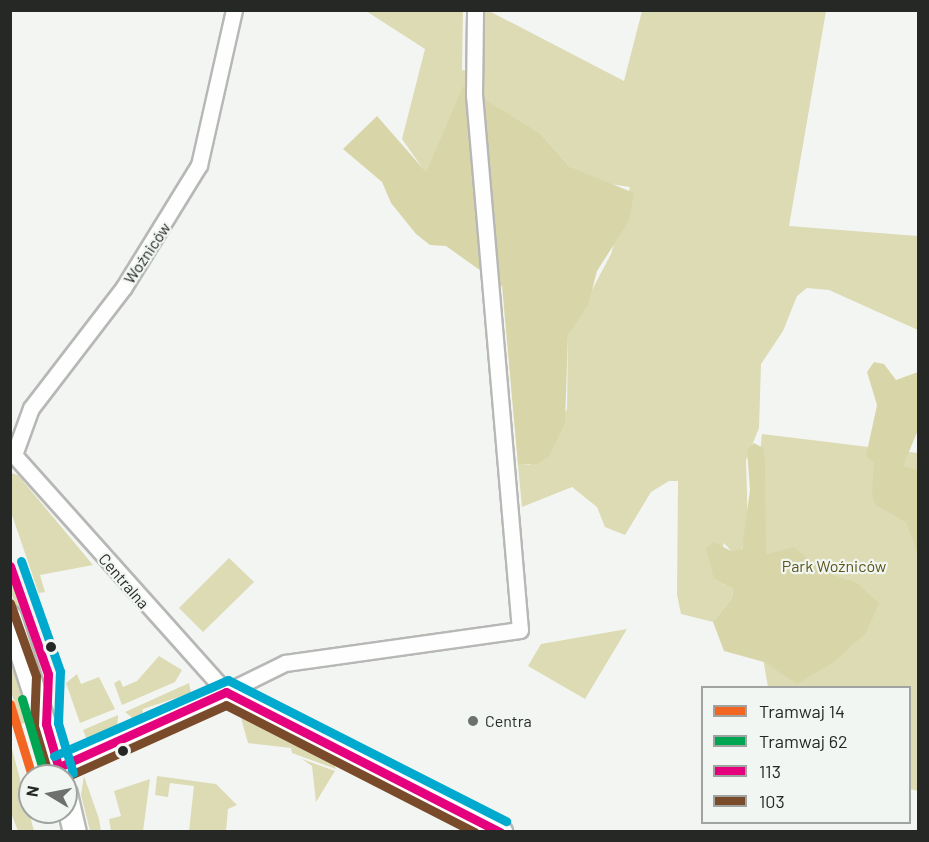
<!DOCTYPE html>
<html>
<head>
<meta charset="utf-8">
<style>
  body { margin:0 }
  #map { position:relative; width:929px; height:842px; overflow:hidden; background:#f3f5f3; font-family:Barlow,sans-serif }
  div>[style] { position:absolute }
  .green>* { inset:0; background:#dcdbb4 }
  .forest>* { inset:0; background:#d8d6a9 }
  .roads { filter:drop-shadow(2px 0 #b7b8b6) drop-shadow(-2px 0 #b7b8b6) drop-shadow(0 2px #b7b8b6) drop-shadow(0 -2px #b7b8b6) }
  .street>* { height:15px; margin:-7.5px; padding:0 7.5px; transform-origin:7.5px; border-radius:7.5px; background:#fdfefd }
  .secondary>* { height:22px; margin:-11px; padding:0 11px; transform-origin:11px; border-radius:11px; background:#fdfefd }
  .bus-1>* { height:9px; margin:-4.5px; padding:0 4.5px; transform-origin:4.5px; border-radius:4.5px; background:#e5007d }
  .bus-2>* { height:9px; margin:-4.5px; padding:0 4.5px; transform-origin:4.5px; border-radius:4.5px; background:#7a4b2a }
  .bus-3>* { height:9px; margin:-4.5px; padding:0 4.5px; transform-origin:4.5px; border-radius:4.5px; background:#00a9ce }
  .tram-1>* { height:9px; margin:-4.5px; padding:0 4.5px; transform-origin:4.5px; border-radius:4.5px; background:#f26522 }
  .tram-2>* { height:9px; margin:-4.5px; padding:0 4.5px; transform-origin:4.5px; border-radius:4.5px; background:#00a651 }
  .dots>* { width:16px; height:16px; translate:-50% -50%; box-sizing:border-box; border:3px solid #f2f6f2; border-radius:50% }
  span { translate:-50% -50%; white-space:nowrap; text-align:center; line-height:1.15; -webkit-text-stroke:4.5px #f2f6f2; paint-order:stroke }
  .street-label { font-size:16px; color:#262826 }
  .park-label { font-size:16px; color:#5b571c }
  .poi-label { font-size:16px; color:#262826 }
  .left { translate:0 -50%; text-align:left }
  .frame { position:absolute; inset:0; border:12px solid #262826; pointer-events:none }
  .legend { position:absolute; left:701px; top:686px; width:210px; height:138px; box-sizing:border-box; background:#f2f6f2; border:2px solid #a0a4a0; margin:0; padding:8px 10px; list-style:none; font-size:18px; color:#262826 }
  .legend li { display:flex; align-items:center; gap:12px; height:30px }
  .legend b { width:30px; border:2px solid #a0a4a0 }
  .north { position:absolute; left:18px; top:764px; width:60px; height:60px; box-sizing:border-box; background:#f2f6f2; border:2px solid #a0a4a0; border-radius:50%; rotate:280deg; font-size:16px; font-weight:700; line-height:24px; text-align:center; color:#262826 }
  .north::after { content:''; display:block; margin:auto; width:21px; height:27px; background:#6e706e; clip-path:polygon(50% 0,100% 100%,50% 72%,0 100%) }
</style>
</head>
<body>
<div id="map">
  <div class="green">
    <i style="clip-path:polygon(366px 11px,463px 11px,462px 70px,480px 73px,482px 11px,489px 11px,624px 81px,642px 11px,826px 11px,789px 226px,918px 236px,918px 330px,829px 290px,807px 288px,797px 296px,783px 331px,761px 364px,759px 428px,746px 460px,748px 530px,741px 550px,731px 551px,724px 543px,714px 579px,733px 589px,732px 598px,713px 622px,681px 614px,677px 595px,678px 481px,669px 481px,651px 492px,625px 535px,605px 527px,597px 507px,572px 487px,522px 507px,518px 465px,530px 465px,567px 409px,568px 335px,611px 254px,630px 187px,596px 182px,570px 167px,540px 133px,463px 87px,426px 173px,402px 139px,425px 49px)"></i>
    <i style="clip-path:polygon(762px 434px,918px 453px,918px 791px,910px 789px,910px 688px,768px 687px,748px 573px)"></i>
    <i style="clip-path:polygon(11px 473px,18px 475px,93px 565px,40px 575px,45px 592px,39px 593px,41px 600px,11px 512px)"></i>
    <i style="clip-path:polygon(229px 558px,254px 582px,203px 632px,179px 608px)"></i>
    <i style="clip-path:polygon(10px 575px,40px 659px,43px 687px,11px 592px)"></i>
    <i style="clip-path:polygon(627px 629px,585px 699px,528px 666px,541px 644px)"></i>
    <i style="clip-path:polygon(159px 656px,182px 670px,175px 682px,122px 705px,114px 683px,120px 680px,123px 687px,137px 681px)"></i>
    <i style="clip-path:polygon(11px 663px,31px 721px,21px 724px,11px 691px)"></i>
    <i style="clip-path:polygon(77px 674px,81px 684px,99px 677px,115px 709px,80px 723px,66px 683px)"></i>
    <i style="clip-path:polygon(189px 683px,191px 693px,143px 709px,141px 718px,135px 720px,125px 712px)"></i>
    <i style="clip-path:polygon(118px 715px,117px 730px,88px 742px,83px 730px)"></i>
    <i style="clip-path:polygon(241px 718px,332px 760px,336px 769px,292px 753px,291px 748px,248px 743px)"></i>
    <i style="clip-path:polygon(11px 745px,20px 779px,34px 831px,18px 831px,11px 813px)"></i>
    <i style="clip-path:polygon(302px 759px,335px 771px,316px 802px,312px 766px)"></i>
    <i style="clip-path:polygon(84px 776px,99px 819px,101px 831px,90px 831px,81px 795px)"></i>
    <i style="clip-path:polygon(157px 776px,216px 784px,237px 805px,228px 809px,226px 831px,189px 831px,194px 786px,170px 783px,168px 797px,155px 795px)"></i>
    <i style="clip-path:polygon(150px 779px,143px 831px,111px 831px,109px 819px,121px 816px,114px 791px)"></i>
  </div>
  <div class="forest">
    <i style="clip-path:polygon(463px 86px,540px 133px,570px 167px,634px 193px,629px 221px,597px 271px,588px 305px,568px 335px,565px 423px,549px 456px,537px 464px,518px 465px,502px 286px,446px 246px,430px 245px,416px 234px,391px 203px,382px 182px,343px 149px,377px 116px,426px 172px)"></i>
    <i style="clip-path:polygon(874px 362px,884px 364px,896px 380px,918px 372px,918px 430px,903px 466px,918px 470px,918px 555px,906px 522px,875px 505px,872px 494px,874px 463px,866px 456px,877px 405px,867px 372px)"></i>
    <i style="clip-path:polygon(754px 443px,763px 448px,765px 460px,766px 554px,794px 547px,824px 572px,857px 583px,879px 603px,866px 633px,834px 662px,797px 684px,764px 662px,724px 651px,713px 622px,732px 598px,733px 589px,714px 579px,706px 548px,714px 542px,731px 551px,742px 549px,750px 490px,747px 450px)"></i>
  </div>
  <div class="roads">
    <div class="street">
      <i style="left:234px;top:10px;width:159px;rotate:102.7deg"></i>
      <i style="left:199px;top:165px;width:143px;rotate:121.6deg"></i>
      <i style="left:124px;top:287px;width:153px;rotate:127.5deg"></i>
      <i style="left:31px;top:408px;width:50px;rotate:109.9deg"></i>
      <i style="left:14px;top:455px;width:318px;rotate:48.2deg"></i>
      <i style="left:226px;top:692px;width:66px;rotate:-26.2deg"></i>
      <i style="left:285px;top:663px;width:237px;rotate:-8deg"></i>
      <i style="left:520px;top:630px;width:537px;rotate:-94.91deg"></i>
      <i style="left:474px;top:95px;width:85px;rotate:-89.3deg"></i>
    </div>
    <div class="secondary">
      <i style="left:10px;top:617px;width:167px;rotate:72.2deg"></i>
      <i style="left:59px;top:767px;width:183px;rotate:-24.2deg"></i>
      <i style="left:226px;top:692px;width:309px;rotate:27deg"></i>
      <i style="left:66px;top:794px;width:39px;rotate:77deg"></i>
    </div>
  </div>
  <div class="bus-1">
    <i style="left:10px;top:566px;width:114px;rotate:70.6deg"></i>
    <i style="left:48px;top:674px;width:50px;rotate:92.3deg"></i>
    <i style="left:46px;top:724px;width:54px;rotate:73.9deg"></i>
    <i style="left:59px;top:767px;width:183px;rotate:-24.2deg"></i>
    <i style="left:226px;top:692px;width:308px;rotate:27.1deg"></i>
  </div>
  <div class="bus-2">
    <i style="left:10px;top:603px;width:77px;rotate:70.4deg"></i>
    <i style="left:36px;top:676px;width:50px;rotate:92.3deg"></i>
    <i style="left:34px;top:726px;width:52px;rotate:73.3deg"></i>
    <i style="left:66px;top:777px;width:175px;rotate:-24.2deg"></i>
    <i style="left:226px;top:705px;width:279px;rotate:27.1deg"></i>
  </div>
  <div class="bus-3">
    <i style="left:21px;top:561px;width:117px;rotate:70.5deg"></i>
    <i style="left:60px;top:671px;width:52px;rotate:92.2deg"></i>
    <i style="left:58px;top:723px;width:52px;rotate:73.3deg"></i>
    <i style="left:54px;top:756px;width:190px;rotate:-23.6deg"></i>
    <i style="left:228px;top:680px;width:312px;rotate:26.9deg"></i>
  </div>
  <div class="tram-1">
    <i style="left:10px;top:704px;width:75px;rotate:73deg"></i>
  </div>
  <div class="tram-2">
    <i style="left:22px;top:699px;width:77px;rotate:73.4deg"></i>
  </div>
  <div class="dots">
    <i style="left:51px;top:647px;background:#262826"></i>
    <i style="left:473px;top:721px;background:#6e706e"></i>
    <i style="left:123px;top:751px;background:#262826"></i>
  </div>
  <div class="street-label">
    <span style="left:147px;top:253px;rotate:-56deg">Woźniców</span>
    <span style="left:124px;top:581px;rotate:49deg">Centralna</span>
  </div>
  <div class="park-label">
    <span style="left:834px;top:566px">Park Woźniców</span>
  </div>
  <div class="poi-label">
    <span class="left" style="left:485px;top:721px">Centra</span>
  </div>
  <div class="frame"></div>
  <ul class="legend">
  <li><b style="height:8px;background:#f26522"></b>Tramwaj 14</li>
  <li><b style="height:8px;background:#00a651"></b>Tramwaj 62</li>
  <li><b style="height:8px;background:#e5007d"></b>113</li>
  <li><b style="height:8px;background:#7a4b2a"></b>103</li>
  </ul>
  <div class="north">N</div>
</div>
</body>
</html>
